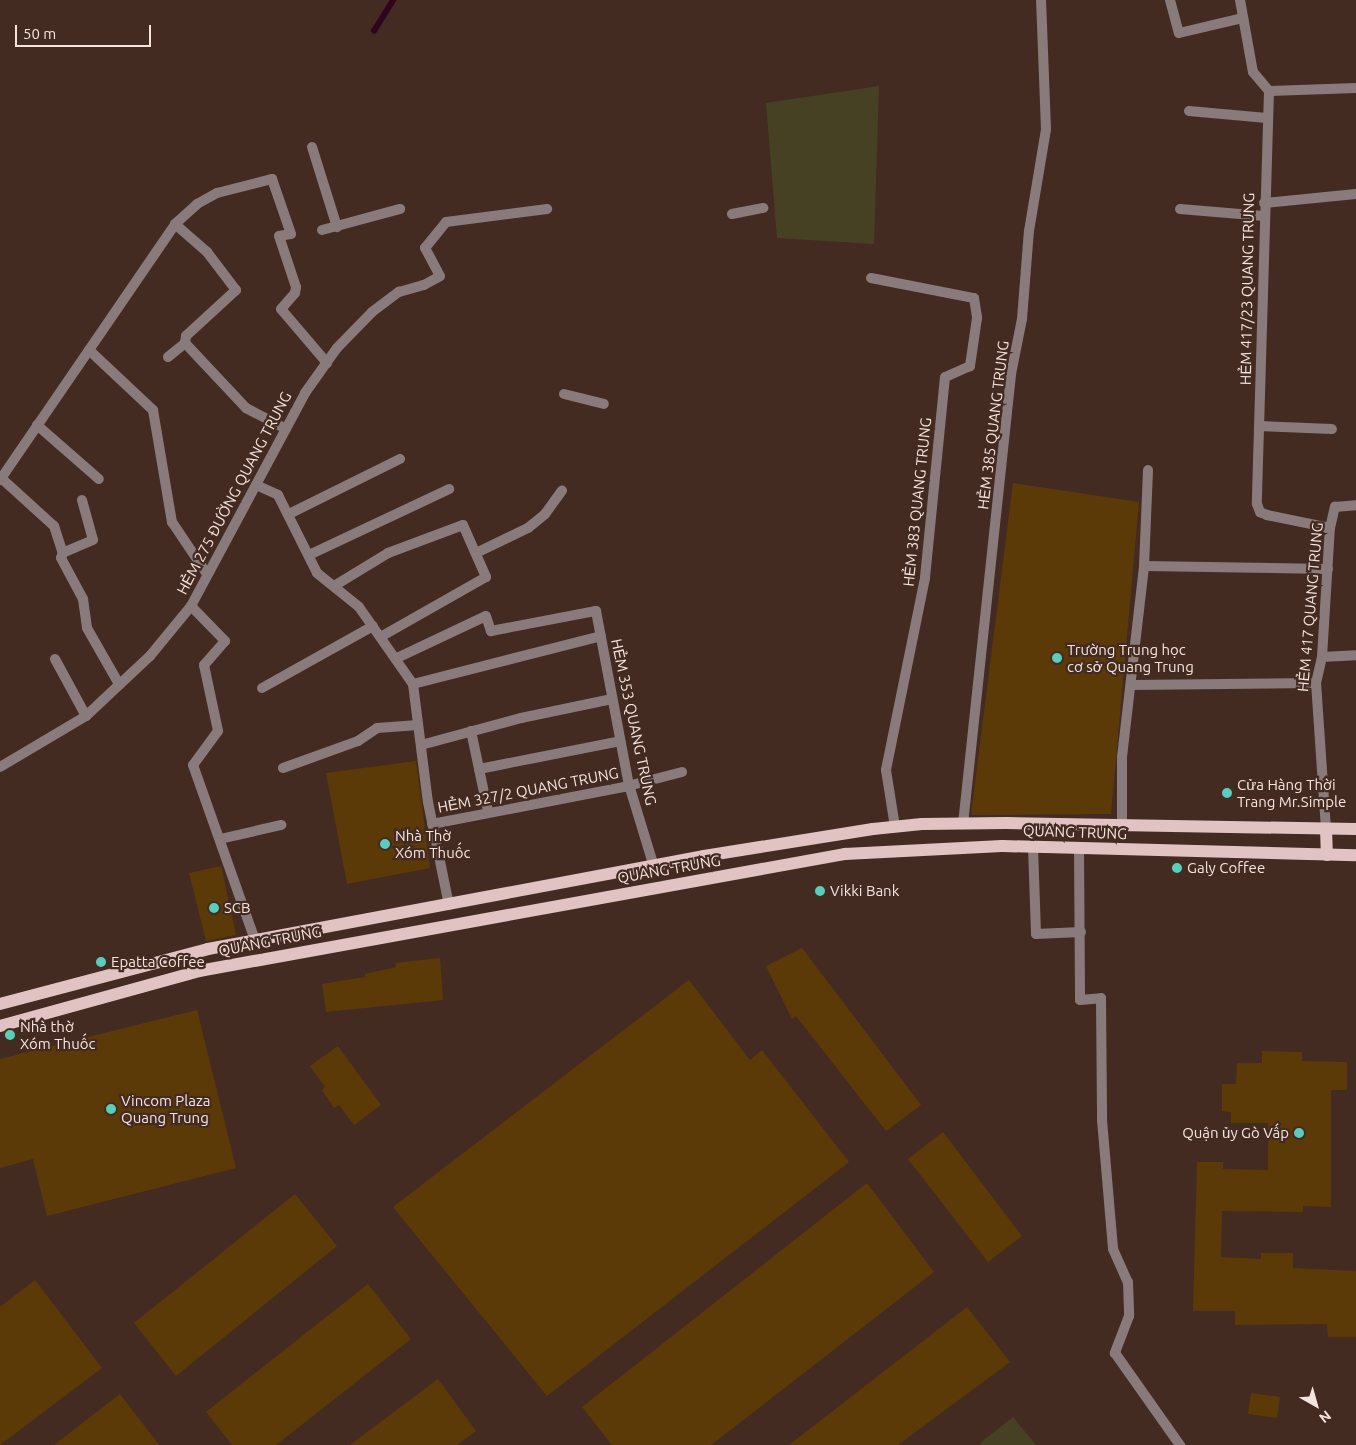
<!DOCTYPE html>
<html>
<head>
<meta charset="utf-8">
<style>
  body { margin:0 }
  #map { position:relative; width:1356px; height:1445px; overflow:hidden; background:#432b22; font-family:Ubuntu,sans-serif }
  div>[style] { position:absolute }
  .green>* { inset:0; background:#474123 }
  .stream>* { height:5.5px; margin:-2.75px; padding:0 2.75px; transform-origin:2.75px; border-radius:2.75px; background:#2f041e }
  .building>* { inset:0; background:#5c3a08 }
  .minor>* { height:10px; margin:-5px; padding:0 5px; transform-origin:5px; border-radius:5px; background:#897b7b }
  .primary>* { height:12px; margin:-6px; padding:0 6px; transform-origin:6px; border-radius:6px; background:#e1c3c4 }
  .dots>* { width:14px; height:14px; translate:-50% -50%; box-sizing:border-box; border:2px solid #432b22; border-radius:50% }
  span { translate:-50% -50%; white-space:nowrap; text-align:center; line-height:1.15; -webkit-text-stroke:4.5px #432b22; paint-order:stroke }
  .street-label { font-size:15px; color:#f4e4dd }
  .poi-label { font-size:15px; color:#f4e4dd }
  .left { translate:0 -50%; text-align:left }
  .right { translate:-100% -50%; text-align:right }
  .north { position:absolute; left:1291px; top:1380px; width:50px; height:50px; -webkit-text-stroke:4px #432b22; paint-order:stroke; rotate:142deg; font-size:14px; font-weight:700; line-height:20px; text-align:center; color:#f4e4dd }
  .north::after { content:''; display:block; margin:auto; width:18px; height:22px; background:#f4e4dd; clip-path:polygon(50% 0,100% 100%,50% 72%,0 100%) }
  .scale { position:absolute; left:15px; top:25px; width:136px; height:22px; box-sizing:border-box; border:2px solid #f4e4dd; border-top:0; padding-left:6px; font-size:15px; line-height:18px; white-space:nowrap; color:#f4e4dd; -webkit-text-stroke:4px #432b22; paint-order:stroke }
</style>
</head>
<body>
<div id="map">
  <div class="green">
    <i style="clip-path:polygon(879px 86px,874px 244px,777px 238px,766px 103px)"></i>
    <i style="clip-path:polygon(1013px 1417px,1036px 1445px,981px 1445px,980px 1443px)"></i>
  </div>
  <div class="stream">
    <i style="left:374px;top:31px;width:36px;rotate:-58deg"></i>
  </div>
  <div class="building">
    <i style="clip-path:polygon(1013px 483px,1139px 502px,1111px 814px,971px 815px)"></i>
    <i style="clip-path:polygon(416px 761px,430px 868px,347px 884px,326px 773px)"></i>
    <i style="clip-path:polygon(221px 866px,236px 935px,206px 941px,189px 873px)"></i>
    <i style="clip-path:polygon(802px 948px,921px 1105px,886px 1131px,796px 1016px,792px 1019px,766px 966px)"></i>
    <i style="clip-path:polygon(440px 958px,443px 1000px,326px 1012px,322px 984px,365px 977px,365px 974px,396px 967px,395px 963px)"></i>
    <i style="clip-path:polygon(689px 980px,750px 1060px,762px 1050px,849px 1162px,547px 1396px,393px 1207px)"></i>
    <i style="clip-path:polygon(197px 1010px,236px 1168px,47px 1216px,33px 1159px,0 1168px,0 1059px)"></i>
    <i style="clip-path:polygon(338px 1046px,381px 1105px,354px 1125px,339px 1105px,334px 1108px,322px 1090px,325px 1087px,310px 1066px)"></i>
    <i style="clip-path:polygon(1262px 1051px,1302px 1052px,1302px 1061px,1347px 1062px,1347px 1090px,1331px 1090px,1331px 1207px,1303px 1206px,1303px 1212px,1222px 1211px,1221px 1257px,1261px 1259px,1261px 1253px,1293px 1253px,1293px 1268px,1356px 1271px,1356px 1337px,1328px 1337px,1327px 1324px,1235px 1325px,1235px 1311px,1193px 1311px,1197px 1162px,1223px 1162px,1223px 1169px,1268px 1170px,1268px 1123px,1231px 1123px,1231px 1112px,1222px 1111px,1222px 1084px,1236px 1084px,1237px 1063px,1262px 1063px)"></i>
    <i style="clip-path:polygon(943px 1132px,1022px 1236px,988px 1262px,908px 1159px)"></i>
    <i style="clip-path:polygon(867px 1183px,934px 1272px,711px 1445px,612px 1445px,582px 1407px)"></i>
    <i style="clip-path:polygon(295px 1194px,337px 1246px,176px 1376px,134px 1323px)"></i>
    <i style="clip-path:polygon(35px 1280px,102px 1368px,0 1445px,0 1307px)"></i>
    <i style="clip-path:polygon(368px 1284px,411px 1339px,276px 1445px,232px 1445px,206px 1412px)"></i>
    <i style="clip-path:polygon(967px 1307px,1010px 1362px,898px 1445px,789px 1445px)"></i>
    <i style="clip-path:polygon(438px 1379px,476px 1431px,457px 1445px,350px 1445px)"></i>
    <i style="clip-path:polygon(1251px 1393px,1280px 1397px,1277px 1418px,1248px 1414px)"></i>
    <i style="clip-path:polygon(120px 1394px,159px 1445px,54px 1445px)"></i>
  </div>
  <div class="minor">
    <i style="left:1170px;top:0;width:34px;rotate:75deg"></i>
    <i style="left:1179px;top:33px;width:66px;rotate:-13.2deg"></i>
    <i style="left:1240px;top:0;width:73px;rotate:79.8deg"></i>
    <i style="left:1253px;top:72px;width:25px;rotate:50deg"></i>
    <i style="left:1269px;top:91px;width:413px;rotate:91.7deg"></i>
    <i style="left:1257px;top:504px;width:9px;rotate:69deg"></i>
    <i style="left:1260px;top:512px;width:8px;rotate:23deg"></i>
    <i style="left:1267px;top:515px;width:64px;rotate:11.7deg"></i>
    <i style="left:1269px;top:91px;width:87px;rotate:-2deg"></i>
    <i style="left:1189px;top:111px;width:78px;rotate:5.1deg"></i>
    <i style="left:312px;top:147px;width:84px;rotate:72.6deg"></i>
    <i style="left:1264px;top:203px;width:92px;rotate:-5.6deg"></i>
    <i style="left:1180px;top:209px;width:84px;rotate:4.8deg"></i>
    <i style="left:732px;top:214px;width:32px;rotate:-11deg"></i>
    <i style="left:175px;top:224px;width:43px;rotate:41.2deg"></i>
    <i style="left:207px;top:252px;width:48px;rotate:52.7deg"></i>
    <i style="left:236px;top:290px;width:68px;rotate:137.4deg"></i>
    <i style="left:186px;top:336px;width:7px;rotate:98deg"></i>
    <i style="left:185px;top:343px;width:89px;rotate:46.8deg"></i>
    <i style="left:246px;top:408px;width:45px;rotate:27.7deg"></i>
    <i style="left:322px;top:230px;width:81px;rotate:-15.1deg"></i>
    <i style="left:871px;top:278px;width:105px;rotate:11deg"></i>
    <i style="left:974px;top:298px;width:20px;rotate:81deg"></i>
    <i style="left:977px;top:318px;width:49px;rotate:98.3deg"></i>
    <i style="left:970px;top:366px;width:27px;rotate:156deg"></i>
    <i style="left:945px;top:377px;width:202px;rotate:95.7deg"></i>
    <i style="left:925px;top:578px;width:196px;rotate:101.5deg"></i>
    <i style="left:886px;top:770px;width:58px;rotate:81deg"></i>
    <i style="left:89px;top:350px;width:88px;rotate:43.2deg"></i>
    <i style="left:153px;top:410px;width:114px;rotate:80.4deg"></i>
    <i style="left:172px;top:522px;width:63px;rotate:56.1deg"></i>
    <i style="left:168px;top:357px;width:22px;rotate:-39deg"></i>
    <i style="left:564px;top:394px;width:41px;rotate:14deg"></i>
    <i style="left:37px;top:425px;width:82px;rotate:41.1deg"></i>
    <i style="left:1259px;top:426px;width:73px;rotate:2.4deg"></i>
    <i style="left:1px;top:478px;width:72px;rotate:42.2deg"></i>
    <i style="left:54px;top:526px;width:28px;rotate:72deg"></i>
    <i style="left:0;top:480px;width:310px;rotate:-55.6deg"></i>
    <i style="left:175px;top:224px;width:30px;rotate:-42deg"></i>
    <i style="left:197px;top:204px;width:23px;rotate:-29deg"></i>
    <i style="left:217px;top:193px;width:57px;rotate:-14.3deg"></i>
    <i style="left:272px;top:179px;width:58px;rotate:70.9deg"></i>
    <i style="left:291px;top:234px;width:12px;rotate:171deg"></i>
    <i style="left:279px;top:236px;width:54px;rotate:71.6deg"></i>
    <i style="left:296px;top:287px;width:6px;rotate:99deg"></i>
    <i style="left:295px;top:293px;width:21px;rotate:131deg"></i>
    <i style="left:281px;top:309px;width:71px;rotate:49.6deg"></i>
    <i style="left:256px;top:485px;width:24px;rotate:24deg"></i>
    <i style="left:278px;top:495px;width:87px;rotate:63.4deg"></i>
    <i style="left:317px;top:573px;width:54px;rotate:39deg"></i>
    <i style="left:359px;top:607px;width:94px;rotate:55deg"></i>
    <i style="left:413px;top:684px;width:119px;rotate:82.8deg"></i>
    <i style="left:428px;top:802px;width:105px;rotate:78.5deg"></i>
    <i style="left:82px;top:500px;width:41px;rotate:74.6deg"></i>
    <i style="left:93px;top:540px;width:33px;rotate:157deg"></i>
    <i style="left:63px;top:553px;width:5px;rotate:112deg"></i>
    <i style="left:61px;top:558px;width:47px;rotate:61.8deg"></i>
    <i style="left:83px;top:599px;width:29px;rotate:82deg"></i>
    <i style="left:87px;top:628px;width:64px;rotate:60.3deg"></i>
    <i style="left:289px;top:514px;width:124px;rotate:-26.4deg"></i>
    <i style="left:476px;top:553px;width:58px;rotate:-25.7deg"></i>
    <i style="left:528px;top:528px;width:22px;rotate:-39deg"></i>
    <i style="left:545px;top:514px;width:29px;rotate:-54deg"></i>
    <i style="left:309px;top:555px;width:155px;rotate:-25.2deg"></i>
    <i style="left:1144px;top:566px;width:184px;rotate:0.9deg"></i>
    <i style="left:334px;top:586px;width:63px;rotate:-31.4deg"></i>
    <i style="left:388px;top:553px;width:80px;rotate:-20.5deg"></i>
    <i style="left:463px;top:525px;width:57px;rotate:66.1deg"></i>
    <i style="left:486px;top:577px;width:120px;rotate:150.4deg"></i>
    <i style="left:191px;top:606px;width:49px;rotate:45.8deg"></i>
    <i style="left:225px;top:641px;width:32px;rotate:131deg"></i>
    <i style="left:204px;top:665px;width:67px;rotate:78deg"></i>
    <i style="left:218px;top:731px;width:42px;rotate:126.3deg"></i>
    <i style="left:193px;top:765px;width:186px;rotate:70.5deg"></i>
    <i style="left:1322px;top:657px;width:34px;rotate:-3deg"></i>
    <i style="left:397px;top:658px;width:98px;rotate:-25.3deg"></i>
    <i style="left:486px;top:616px;width:16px;rotate:72deg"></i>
    <i style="left:491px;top:631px;width:107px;rotate:-10.8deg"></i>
    <i style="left:596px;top:611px;width:177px;rotate:79.3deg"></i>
    <i style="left:629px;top:785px;width:86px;rotate:73deg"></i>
    <i style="left:55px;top:659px;width:65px;rotate:61.5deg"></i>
    <i style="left:413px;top:684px;width:194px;rotate:-14.3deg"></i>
    <i style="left:1131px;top:685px;width:185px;rotate:-0.6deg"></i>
    <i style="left:262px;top:688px;width:127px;rotate:-29.2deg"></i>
    <i style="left:471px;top:731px;width:39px;rotate:78deg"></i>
    <i style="left:421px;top:745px;width:104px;rotate:-15.1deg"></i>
    <i style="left:521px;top:718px;width:93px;rotate:-11.8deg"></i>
    <i style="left:0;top:767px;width:100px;rotate:-30.7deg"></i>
    <i style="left:86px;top:716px;width:88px;rotate:-43.2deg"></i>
    <i style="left:150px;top:656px;width:65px;rotate:-50.6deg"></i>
    <i style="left:191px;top:606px;width:242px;rotate:-61.8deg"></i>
    <i style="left:305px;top:393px;width:55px;rotate:-54.6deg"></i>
    <i style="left:337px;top:348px;width:50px;rotate:-45.8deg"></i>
    <i style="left:372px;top:312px;width:34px;rotate:-37deg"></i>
    <i style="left:399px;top:292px;width:26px;rotate:-16deg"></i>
    <i style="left:424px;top:285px;width:18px;rotate:-29deg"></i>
    <i style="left:440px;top:276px;width:32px;rotate:-118deg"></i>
    <i style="left:425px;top:248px;width:33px;rotate:-51deg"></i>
    <i style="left:446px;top:222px;width:102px;rotate:-7.3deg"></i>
    <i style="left:283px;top:768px;width:80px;rotate:-19.8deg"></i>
    <i style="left:358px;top:741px;width:23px;rotate:-34deg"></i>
    <i style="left:377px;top:728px;width:41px;rotate:-4.2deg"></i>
    <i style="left:488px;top:811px;width:43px;rotate:-102.1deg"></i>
    <i style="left:479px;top:769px;width:144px;rotate:-11.2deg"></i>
    <i style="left:432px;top:824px;width:196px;rotate:-10.9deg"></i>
    <i style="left:624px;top:787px;width:60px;rotate:-14.5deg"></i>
    <i style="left:963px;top:824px;width:453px;rotate:-83.9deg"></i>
    <i style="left:1011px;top:374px;width:56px;rotate:-78.7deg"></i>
    <i style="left:1022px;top:319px;width:88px;rotate:-85.5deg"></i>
    <i style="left:1029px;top:231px;width:103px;rotate:-80.5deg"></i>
    <i style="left:1046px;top:129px;width:129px;rotate:-92.2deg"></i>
    <i style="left:1122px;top:825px;width:68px;rotate:-90deg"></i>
    <i style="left:1122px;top:757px;width:192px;rotate:-83.4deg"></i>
    <i style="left:1144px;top:566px;width:96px;rotate:-87.6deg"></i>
    <i style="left:1326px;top:829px;width:146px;rotate:-93.9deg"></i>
    <i style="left:1316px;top:683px;width:27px;rotate:-77deg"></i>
    <i style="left:1322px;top:657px;width:129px;rotate:-86.5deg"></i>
    <i style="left:1330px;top:528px;width:22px;rotate:-77deg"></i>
    <i style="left:1335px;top:507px;width:21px;rotate:-5deg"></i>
    <i style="left:220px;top:839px;width:63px;rotate:-12.9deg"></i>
    <i style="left:1033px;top:847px;width:87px;rotate:88deg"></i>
    <i style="left:1036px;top:934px;width:45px;rotate:-2.5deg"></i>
    <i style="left:1079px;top:850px;width:150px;rotate:89.6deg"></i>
    <i style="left:1080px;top:1000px;width:21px;rotate:-5deg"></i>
    <i style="left:1101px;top:998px;width:122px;rotate:89.5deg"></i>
    <i style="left:1102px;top:1120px;width:129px;rotate:85.1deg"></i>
    <i style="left:1113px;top:1249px;width:36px;rotate:66deg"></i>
    <i style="left:1128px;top:1282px;width:34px;rotate:88deg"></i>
    <i style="left:1129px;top:1316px;width:40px;rotate:111deg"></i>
    <i style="left:1115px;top:1353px;width:113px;rotate:54.8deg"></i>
  </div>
  <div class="primary">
    <i style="left:1326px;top:829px;width:26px;rotate:88deg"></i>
    <i style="left:0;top:1004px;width:215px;rotate:-14.8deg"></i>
    <i style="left:208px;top:949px;width:505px;rotate:-10.62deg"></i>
    <i style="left:704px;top:856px;width:171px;rotate:-9.1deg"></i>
    <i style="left:873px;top:829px;width:49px;rotate:-5.8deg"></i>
    <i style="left:922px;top:824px;width:84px;rotate:-0.7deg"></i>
    <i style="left:1006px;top:823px;width:350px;rotate:1deg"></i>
    <i style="left:0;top:1026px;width:206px;rotate:-15.4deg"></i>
    <i style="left:199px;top:971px;width:657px;rotate:-10.27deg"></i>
    <i style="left:845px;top:854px;width:157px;rotate:-2.9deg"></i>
    <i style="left:1002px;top:846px;width:354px;rotate:1.5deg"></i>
  </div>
  <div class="dots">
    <i style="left:1057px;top:658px;background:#5bcebb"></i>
    <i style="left:1227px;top:793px;background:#5bcebb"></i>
    <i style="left:385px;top:844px;background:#5bcebb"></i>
    <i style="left:1177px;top:868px;background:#5bcebb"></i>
    <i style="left:820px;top:891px;background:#5bcebb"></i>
    <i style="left:214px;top:908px;background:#5bcebb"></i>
    <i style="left:101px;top:962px;background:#5bcebb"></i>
    <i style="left:10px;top:1035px;background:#5bcebb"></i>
    <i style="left:111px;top:1109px;background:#5bcebb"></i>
    <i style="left:1299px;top:1133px;background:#5bcebb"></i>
  </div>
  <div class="street-label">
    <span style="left:1247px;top:289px;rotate:-89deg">HẺM 417/23 QUANG TRUNG</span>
    <span style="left:993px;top:425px;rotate:-83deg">HẺM 385 QUANG TRUNG</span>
    <span style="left:234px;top:493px;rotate:-62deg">HẺM 275 ĐƯỜNG QUANG TRUNG</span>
    <span style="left:917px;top:502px;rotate:-84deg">HẺM 383 QUANG TRUNG</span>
    <span style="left:1310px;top:607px;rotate:-85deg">HẺM 417 QUANG TRUNG</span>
    <span style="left:634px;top:722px;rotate:78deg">HẺM 353 QUANG TRUNG</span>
    <span style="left:528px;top:790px;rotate:-11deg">HẺM 327/2 QUANG TRUNG</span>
    <span style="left:1075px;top:832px;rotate:2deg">QUANG TRUNG</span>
    <span style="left:669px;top:869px;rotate:-10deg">QUANG TRUNG</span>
    <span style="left:270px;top:941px;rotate:-11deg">QUANG TRUNG</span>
  </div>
  <div class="poi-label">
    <span class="left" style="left:1067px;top:658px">Trường Trung học<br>cơ sở Quang Trung</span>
    <span class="left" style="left:1237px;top:793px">Cửa Hàng Thời<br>Trang Mr.Simple</span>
    <span class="left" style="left:395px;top:844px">Nhà Thờ<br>Xóm Thuốc</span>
    <span class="left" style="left:1187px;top:868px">Galy Coffee</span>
    <span class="left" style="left:830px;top:891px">Vikki Bank</span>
    <span class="left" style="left:224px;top:908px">SCB</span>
    <span class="left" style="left:111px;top:962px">Epatta Coffee</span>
    <span class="left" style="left:20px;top:1035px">Nhà thờ<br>Xóm Thuốc</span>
    <span class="left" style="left:121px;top:1109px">Vincom Plaza<br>Quang Trung</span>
    <span class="right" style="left:1289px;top:1133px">Quận ủy Gò Vấp</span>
  </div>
  <div class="north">N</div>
  <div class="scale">50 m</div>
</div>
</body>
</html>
